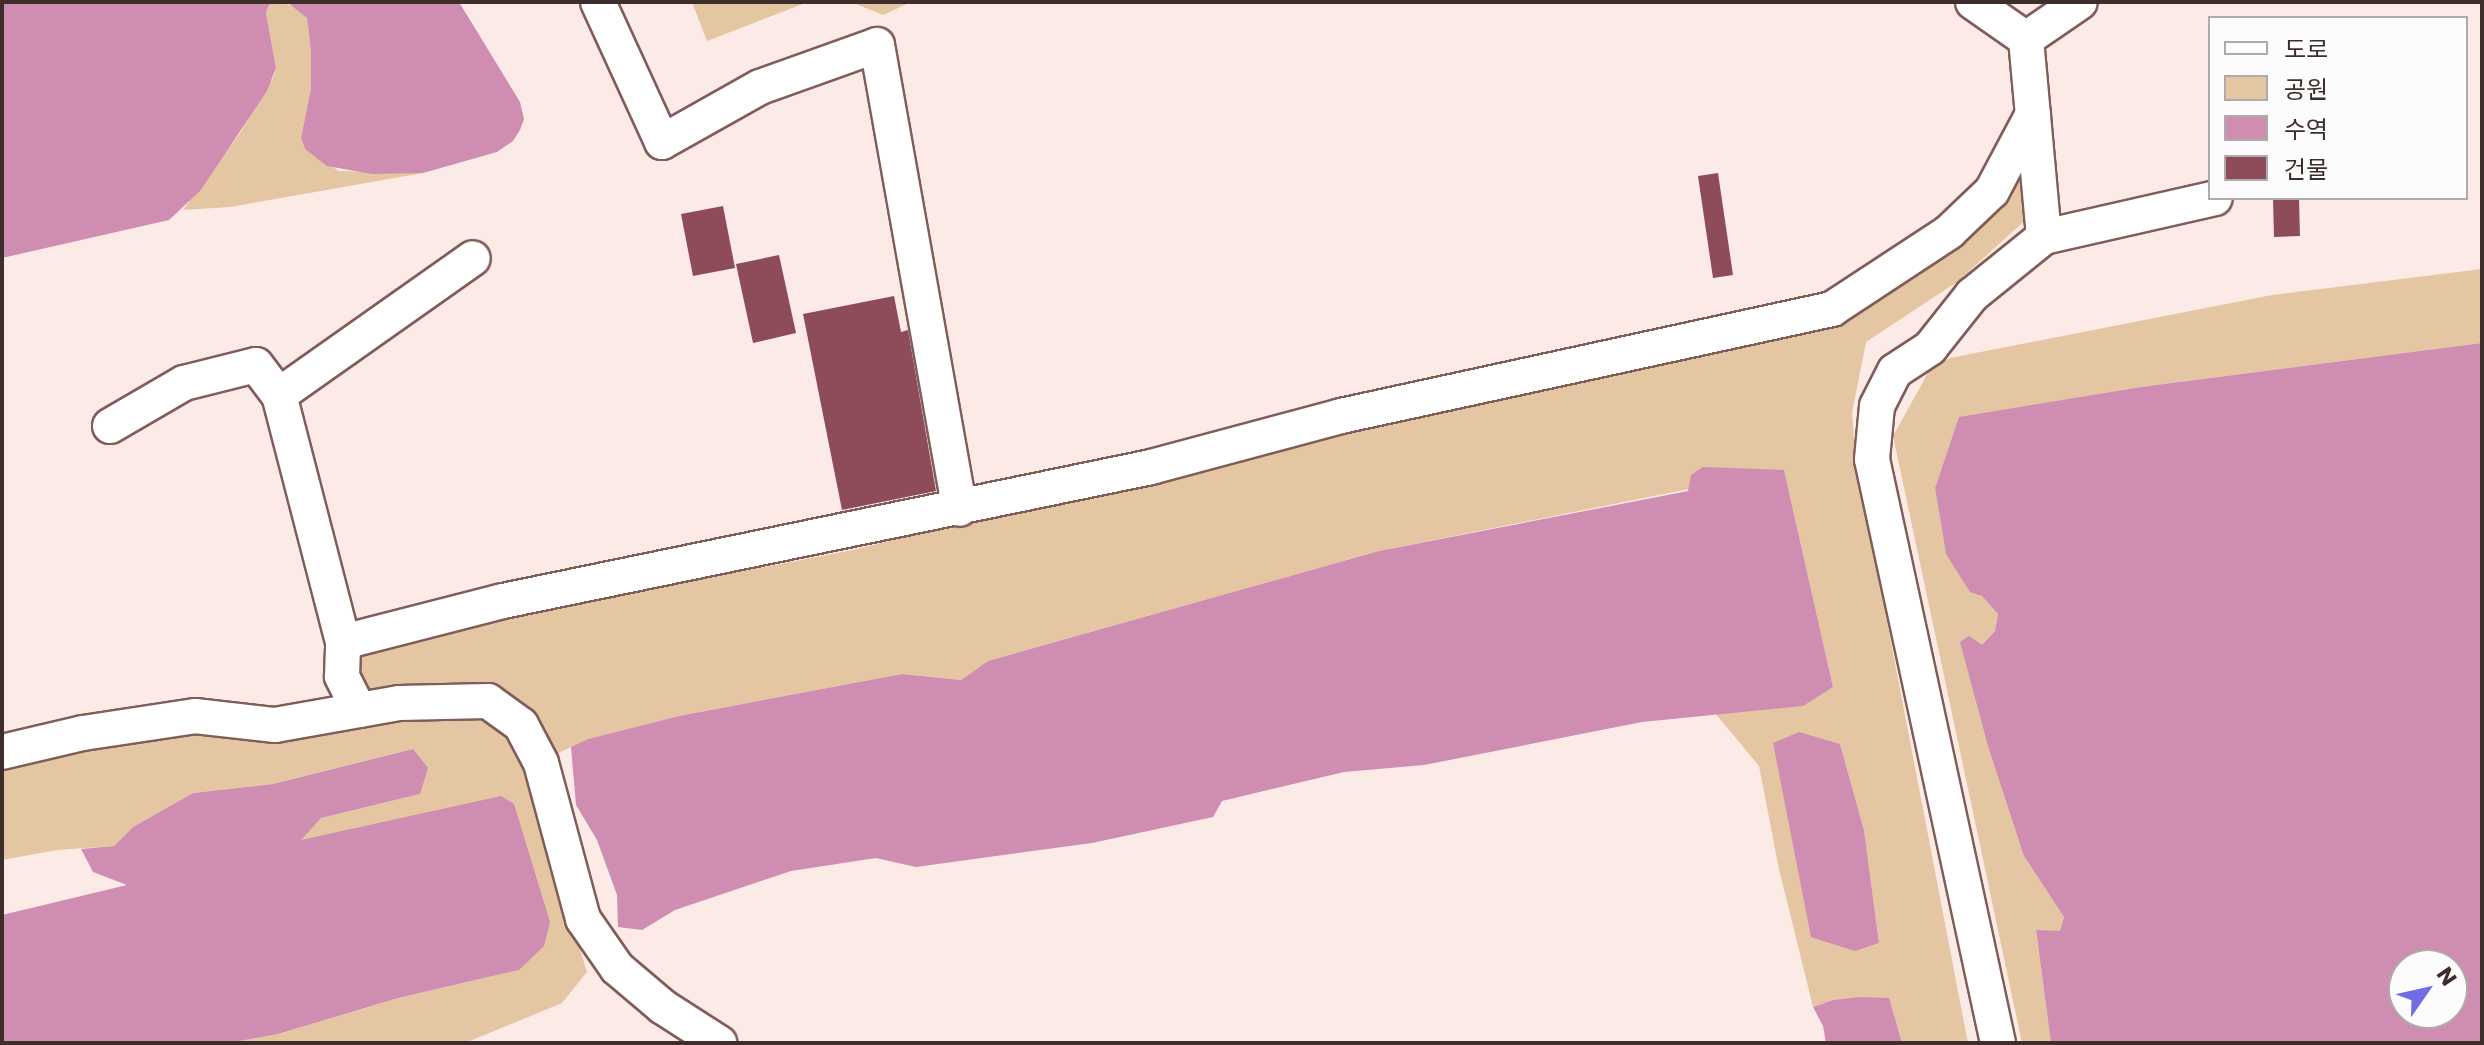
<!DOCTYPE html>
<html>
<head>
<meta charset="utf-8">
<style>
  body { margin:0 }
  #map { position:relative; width:2484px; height:1045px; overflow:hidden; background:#fceae7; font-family:Poppins,"Noto Sans KR",sans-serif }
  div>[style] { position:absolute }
  .green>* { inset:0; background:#e4c6a3 }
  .water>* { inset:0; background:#ce8db1 }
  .building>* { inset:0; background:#8e4b5a }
  .roads { filter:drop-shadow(2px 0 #815d58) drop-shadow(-2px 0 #815d58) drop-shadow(0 2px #815d58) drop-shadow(0 -2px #815d58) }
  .minor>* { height:34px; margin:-17px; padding:0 17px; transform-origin:17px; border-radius:17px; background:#fff }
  span { translate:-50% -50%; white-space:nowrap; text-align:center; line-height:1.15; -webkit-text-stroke:8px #fcfcfc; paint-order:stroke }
  .frame { position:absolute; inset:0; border:4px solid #3e2e2b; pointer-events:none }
  .legend { position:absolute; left:2208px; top:16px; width:260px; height:184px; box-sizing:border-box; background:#fcfcfc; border:2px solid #b0aaa8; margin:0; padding:10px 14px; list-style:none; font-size:24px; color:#3e2e2b }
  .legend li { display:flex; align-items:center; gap:16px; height:40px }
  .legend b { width:40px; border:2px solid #b0aaa8 }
  .north { position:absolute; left:2388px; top:949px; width:80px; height:80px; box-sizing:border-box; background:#fcfcfc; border:2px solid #b0aaa8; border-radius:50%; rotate:56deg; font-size:22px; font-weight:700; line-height:32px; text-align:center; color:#3e2e2b }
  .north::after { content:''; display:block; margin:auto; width:28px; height:36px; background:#716be6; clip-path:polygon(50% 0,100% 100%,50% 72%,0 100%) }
</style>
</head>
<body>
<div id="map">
  <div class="green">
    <i style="clip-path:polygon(277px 2px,295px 6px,307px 18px,311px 51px,311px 88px,301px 138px,305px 149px,339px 171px,423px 173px,230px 207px,183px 210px,240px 133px,273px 78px,276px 68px,266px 13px,269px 5px)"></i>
    <i style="clip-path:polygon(692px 2px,808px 2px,707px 41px)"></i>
    <i style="clip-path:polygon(851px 2px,911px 2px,883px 15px)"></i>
    <i style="clip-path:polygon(evenodd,2023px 146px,2031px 215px,1957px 282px,1866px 342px,1852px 413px,1856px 460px,1968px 1043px,1902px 1043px,1888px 998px,1833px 1000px,1813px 1007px,1779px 869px,1759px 766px,1715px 713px,1755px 709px,1833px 687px,1784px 470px,1379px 551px,988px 661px,961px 680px,902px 674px,679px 716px,588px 739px,550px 757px,520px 702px,473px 686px,370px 694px,358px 674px,355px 658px,369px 649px,445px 628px,853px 550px,1274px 444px,1814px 326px,2023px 146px,1773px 743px,1840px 744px,1864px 830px,1879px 942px,1784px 795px,1773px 743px)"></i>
    <i style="clip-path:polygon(2482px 269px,2482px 343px,2141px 387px,1959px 418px,1935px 488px,1946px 554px,1998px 614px,1995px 631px,1982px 645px,2024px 856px,2064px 917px,2060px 931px,2036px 931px,2051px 1043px,2022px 1043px,1893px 436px,1929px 371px,1950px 358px,2272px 295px)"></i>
    <i style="clip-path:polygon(429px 714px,493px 717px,516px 742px,587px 972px,562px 1003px,465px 1043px,229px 1043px,278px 1034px,398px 998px,519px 970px,299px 840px,321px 818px,420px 794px,413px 749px,273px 784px,193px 793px,133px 827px,114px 846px,57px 850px,2px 860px,2px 765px,217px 725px,280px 742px)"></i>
  </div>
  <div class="water">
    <i style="clip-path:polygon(2px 2px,277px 2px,269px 5px,266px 13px,276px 68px,267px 91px,200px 191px,169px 220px,2px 258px)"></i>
    <i style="clip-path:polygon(287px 2px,459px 2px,520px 102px,524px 119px,520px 130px,513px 141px,497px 152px,423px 173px,372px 174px,327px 166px,305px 149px,301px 138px,311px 88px,311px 51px,307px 18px)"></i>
    <i style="clip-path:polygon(evenodd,2482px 343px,2482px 1043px,2051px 1043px,2036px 930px,2060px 931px,2064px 917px,2024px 856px,1988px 746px,1960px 642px,1969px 636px,1982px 645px,1995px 631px,1998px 614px,1982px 596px,1970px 592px,1946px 554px,1935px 488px,1959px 417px,2141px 387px,2482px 343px,2452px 965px,2452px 1013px,2404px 1013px,2404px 965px,2452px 965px)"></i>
    <i style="clip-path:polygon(1703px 467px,1784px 470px,1833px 687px,1803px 706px,1642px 722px,1424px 765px,1344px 772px,1222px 801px,1213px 817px,1092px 843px,916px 867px,876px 858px,791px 871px,675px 910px,642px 930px,618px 927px,617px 895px,597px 840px,576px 805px,571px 747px,588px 739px,679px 716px,902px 674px,961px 680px,988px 661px,1379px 551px,1688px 491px,1691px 475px)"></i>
    <i style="clip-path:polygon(1799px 732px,1840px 744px,1864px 830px,1879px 943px,1855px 951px,1811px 937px,1773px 743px)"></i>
    <i style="clip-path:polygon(413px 749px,428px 768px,420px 794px,321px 818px,301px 840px,501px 796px,514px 804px,550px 922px,544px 946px,519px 970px,398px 998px,278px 1034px,229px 1043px,2px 1043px,2px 915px,127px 885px,93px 872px,81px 849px,114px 846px,133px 827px,193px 793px,273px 784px)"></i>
    <i style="clip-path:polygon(1860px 997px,1889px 998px,1902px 1043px,1826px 1043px,1823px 1026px,1813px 1007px,1833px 1000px)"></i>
  </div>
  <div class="building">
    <i style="clip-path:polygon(1718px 173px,1733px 275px,1713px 278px,1698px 176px)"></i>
    <i style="clip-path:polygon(2273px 198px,2299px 198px,2300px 236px,2274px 237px)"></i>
    <i style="clip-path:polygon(723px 206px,735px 268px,693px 276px,681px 214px)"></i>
    <i style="clip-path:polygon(779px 255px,796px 333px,753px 343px,736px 264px)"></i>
    <i style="clip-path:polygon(894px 296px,901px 332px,908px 330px,936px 491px,842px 510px,803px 314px)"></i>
  </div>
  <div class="roads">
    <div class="minor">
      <i style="left:598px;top:2px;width:154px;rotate:65.4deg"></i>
      <i style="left:662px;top:142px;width:112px;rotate:-29.3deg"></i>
      <i style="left:760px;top:87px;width:124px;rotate:-19.7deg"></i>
      <i style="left:877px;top:45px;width:471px;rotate:79.9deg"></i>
      <i style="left:1973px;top:2px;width:65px;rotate:34.9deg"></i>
      <i style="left:2026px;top:39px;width:199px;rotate:84.8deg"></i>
      <i style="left:2026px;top:39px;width:65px;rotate:-34.4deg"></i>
      <i style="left:110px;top:426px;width:86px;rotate:-30.2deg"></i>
      <i style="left:184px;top:383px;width:74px;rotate:-14deg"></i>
      <i style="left:256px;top:365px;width:38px;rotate:53deg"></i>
      <i style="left:343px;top:642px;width:165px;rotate:-14.4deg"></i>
      <i style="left:503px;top:601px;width:662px;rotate:-11.68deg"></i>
      <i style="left:1151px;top:467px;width:197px;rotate:-15deg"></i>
      <i style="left:1341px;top:416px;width:503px;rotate:-12.29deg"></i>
      <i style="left:1832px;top:309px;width:140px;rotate:-33.3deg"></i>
      <i style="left:1949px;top:232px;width:59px;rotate:-43.6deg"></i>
      <i style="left:1992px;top:191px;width:87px;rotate:-62deg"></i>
      <i style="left:359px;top:710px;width:38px;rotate:-117deg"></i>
      <i style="left:342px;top:676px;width:34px;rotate:-88deg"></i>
      <i style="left:343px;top:642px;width:255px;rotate:-104.5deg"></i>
      <i style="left:279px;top:395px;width:237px;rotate:-35.2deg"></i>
      <i style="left:2px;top:752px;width:83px;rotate:-13.2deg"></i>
      <i style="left:83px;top:733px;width:113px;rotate:-8.6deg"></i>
      <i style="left:195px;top:716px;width:81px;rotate:6.4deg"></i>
      <i style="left:275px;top:725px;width:126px;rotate:-10.1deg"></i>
      <i style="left:399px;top:703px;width:89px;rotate:-1.3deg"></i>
      <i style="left:488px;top:701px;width:41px;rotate:36deg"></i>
      <i style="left:521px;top:725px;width:43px;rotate:62.2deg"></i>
      <i style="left:541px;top:763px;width:162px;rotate:74.9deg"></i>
      <i style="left:583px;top:919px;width:60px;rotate:55.2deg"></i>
      <i style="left:617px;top:968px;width:60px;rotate:40.3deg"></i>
      <i style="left:663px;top:1007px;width:67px;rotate:32.7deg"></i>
      <i style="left:1998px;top:1043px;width:597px;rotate:-102.18deg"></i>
      <i style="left:1872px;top:459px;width:53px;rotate:-84.6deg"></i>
      <i style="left:1877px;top:406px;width:39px;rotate:-63deg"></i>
      <i style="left:1895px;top:371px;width:42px;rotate:-33.3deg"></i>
      <i style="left:1930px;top:348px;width:68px;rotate:-51.6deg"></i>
      <i style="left:1972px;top:295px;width:92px;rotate:-38.9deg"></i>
      <i style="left:2044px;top:237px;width:175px;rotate:-12.8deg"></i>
    </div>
  </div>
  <div class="frame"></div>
  <ul class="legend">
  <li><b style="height:10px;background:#fff"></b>도로</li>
  <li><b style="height:22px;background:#e4c6a3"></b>공원</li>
  <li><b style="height:22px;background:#ce8db1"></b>수역</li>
  <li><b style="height:22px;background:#8e4b5a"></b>건물</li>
  </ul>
  <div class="north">N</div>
</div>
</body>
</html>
